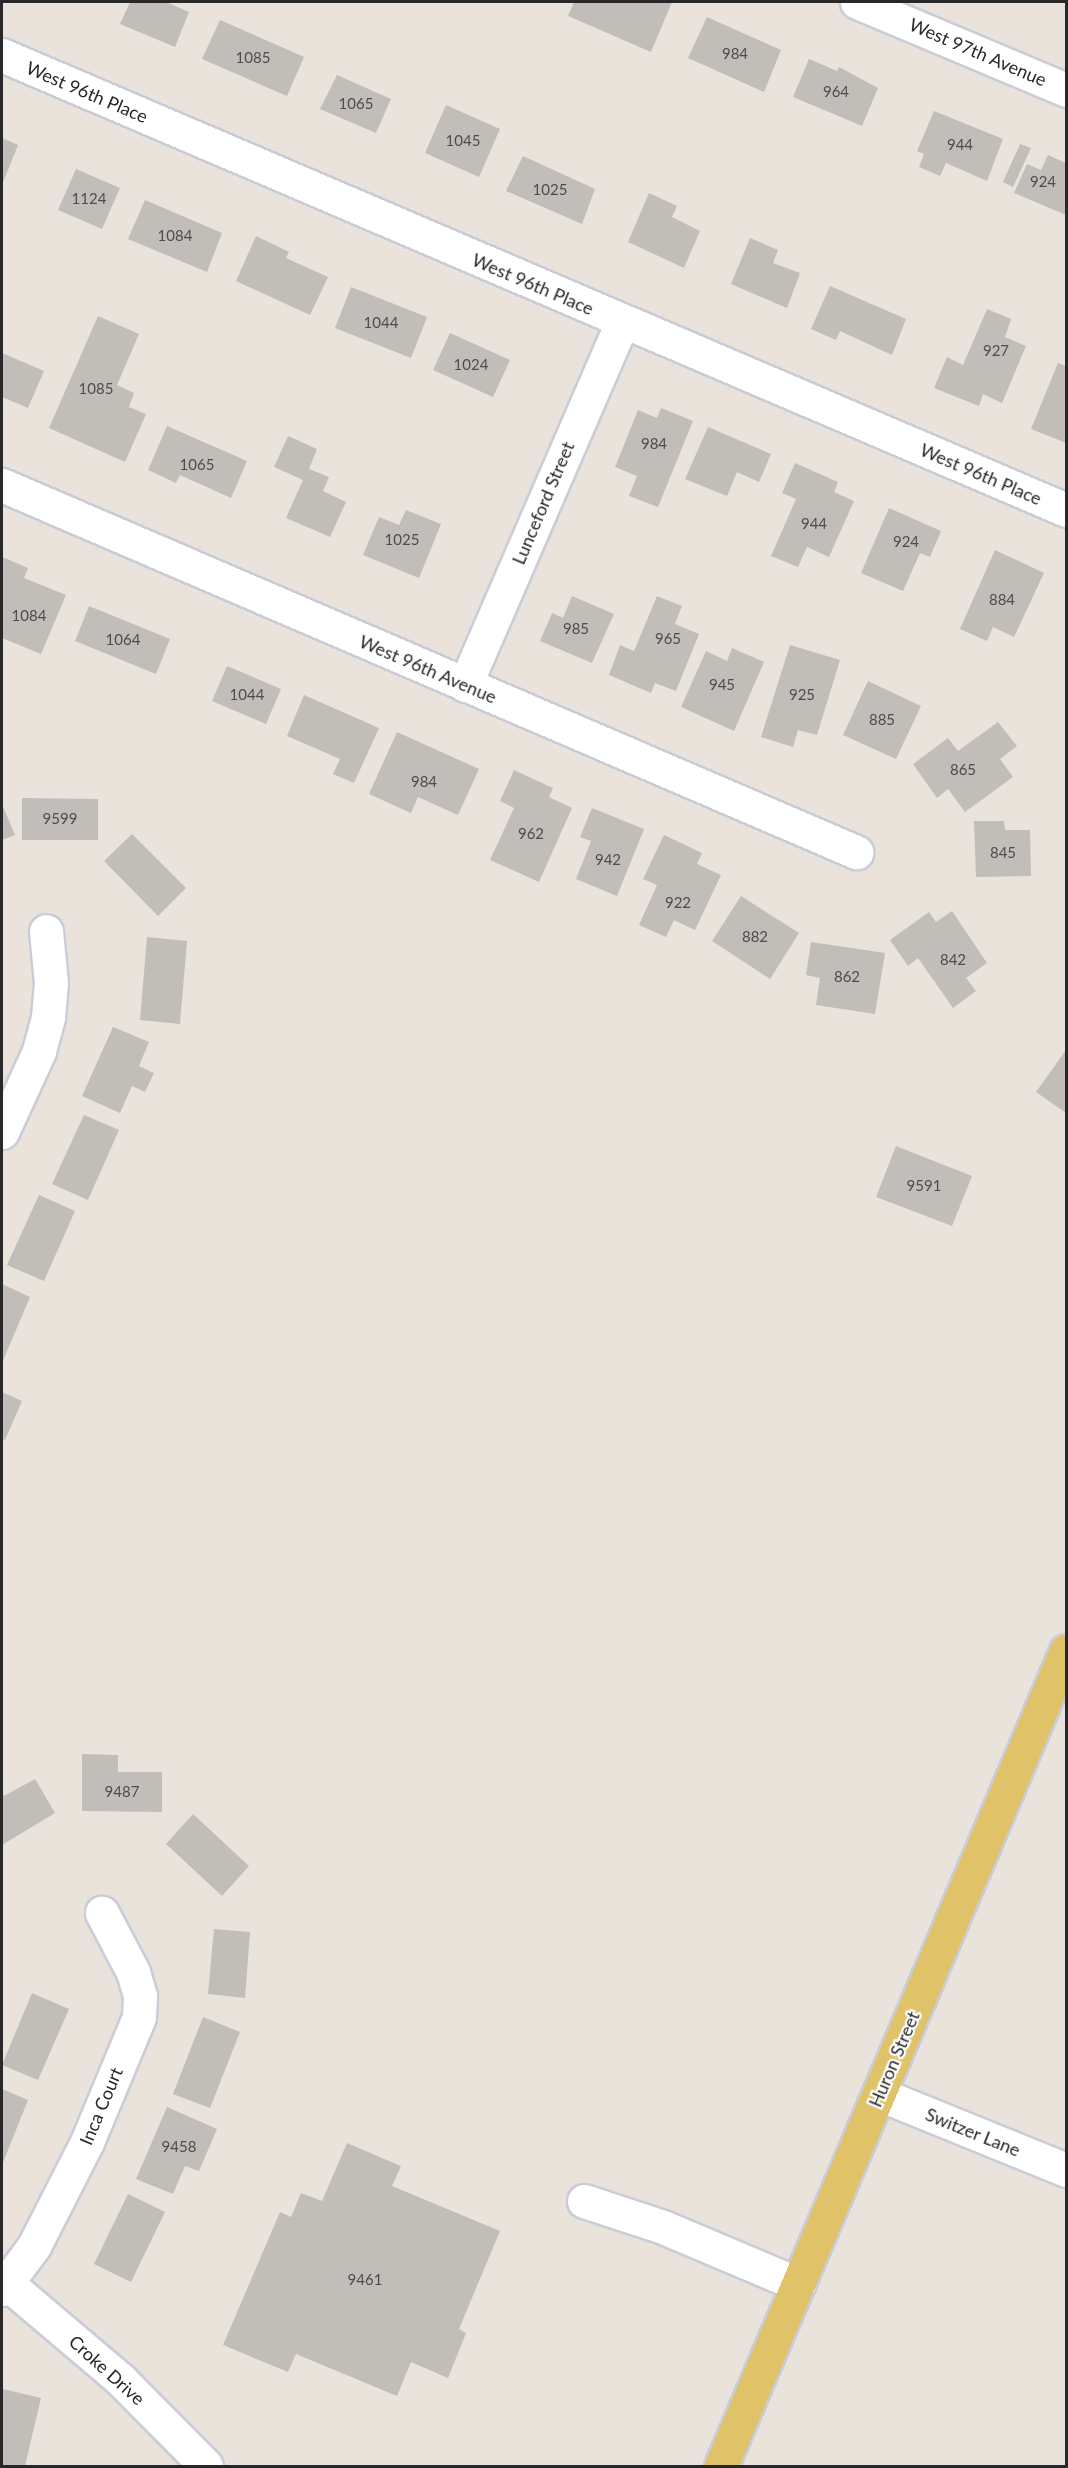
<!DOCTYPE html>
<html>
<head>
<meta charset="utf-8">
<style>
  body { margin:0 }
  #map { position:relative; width:1068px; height:2468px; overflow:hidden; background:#e9e3db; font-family:Lato,sans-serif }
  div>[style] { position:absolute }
  .building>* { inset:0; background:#c1bdb8 }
  .roads { filter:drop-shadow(2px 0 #cacdd8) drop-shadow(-2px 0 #cacdd8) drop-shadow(0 2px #cacdd8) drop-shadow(0 -2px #cacdd8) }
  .minor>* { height:33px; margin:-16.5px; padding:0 16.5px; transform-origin:16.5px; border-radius:16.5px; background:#fff }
  .major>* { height:33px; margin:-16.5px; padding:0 16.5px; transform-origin:16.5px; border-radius:16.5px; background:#e0c369 }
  span { translate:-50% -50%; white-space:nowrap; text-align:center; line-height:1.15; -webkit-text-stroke:4.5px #fff; paint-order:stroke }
  .number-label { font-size:15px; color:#4e4d4c }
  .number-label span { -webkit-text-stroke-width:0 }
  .street-label { font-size:18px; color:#282828 }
  .frame { position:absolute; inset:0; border:3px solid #282828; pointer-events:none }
</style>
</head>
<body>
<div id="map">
  <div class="building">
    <i style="clip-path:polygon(130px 2px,166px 2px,189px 12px,175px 47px,120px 24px)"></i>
    <i style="clip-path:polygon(574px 2px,672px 2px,651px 52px,568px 16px)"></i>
    <i style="clip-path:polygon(707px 17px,781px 50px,764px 92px,688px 58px)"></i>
    <i style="clip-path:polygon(220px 20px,304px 57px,287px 96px,202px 59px)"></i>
    <i style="clip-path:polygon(809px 59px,837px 71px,839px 67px,878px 88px,862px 126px,793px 97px)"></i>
    <i style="clip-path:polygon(337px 75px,391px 99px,376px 133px,320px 109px)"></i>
    <i style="clip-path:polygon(446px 105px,500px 129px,479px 177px,425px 153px)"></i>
    <i style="clip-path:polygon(934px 111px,1003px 139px,987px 181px,946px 163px,940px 176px,919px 167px,924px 154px,917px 151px)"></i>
    <i style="clip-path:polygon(2px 138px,18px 145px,2px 185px)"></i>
    <i style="clip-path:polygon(1020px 144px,1031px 148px,1013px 187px,1003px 182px)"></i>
    <i style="clip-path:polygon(1048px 155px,1066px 163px,1066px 215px,1014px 193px,1027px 164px,1041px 170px)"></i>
    <i style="clip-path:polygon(523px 156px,595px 189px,582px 224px,506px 191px)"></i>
    <i style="clip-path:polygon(76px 169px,120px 188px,102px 229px,58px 210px)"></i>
    <i style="clip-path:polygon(649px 193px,677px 206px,672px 217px,700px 231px,684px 268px,628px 242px)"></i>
    <i style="clip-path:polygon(145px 200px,222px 233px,207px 272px,128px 239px)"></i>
    <i style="clip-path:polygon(256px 236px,289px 252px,286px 258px,328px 277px,310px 315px,236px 281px)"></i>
    <i style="clip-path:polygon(750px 238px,778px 250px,773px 263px,800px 273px,787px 308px,731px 284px)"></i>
    <i style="clip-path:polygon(830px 286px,906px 319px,892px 355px,840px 331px,836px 340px,811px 329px)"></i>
    <i style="clip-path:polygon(351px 287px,427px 317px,411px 358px,335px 328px)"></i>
    <i style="clip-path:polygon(987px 309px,1011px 319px,1005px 337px,1026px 346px,1002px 403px,983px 394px,979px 406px,934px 388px,947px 357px,963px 365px)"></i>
    <i style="clip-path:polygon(98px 316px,139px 334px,117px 385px,134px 393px,129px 407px,146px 414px,125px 462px,49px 428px)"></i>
    <i style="clip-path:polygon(450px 333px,510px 360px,493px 397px,433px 370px)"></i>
    <i style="clip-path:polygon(2px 353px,44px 371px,28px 408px,2px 397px)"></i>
    <i style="clip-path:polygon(1058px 363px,1066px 366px,1066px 443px,1031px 429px)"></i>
    <i style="clip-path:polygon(661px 408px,693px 421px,658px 507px,629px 496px,637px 476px,615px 467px,638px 410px,657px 418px)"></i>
    <i style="clip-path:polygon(167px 426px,247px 461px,231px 498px,180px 475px,176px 483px,148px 470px)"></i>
    <i style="clip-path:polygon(708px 427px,771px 454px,759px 482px,737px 472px,727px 496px,685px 479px)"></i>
    <i style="clip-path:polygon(288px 436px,317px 449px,309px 469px,329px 477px,323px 491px,346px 502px,330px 537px,286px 518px,303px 480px,274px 467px)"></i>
    <i style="clip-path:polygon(795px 463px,838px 482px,834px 492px,854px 501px,829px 557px,807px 547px,798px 567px,771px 556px,796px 499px,782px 493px)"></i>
    <i style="clip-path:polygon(889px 508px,941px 531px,930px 557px,920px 553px,903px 591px,861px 573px)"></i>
    <i style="clip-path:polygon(406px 510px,441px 524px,419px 578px,363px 555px,379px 517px,399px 525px)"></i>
    <i style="clip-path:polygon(995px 550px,1044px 573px,1014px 637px,993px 627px,987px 641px,960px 629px)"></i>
    <i style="clip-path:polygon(2px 557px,28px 568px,24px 578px,66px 595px,41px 654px,2px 638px)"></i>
    <i style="clip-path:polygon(572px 596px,614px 614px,592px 663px,540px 641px,552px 613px,563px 618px)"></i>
    <i style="clip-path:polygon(657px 596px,682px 606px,675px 624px,699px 634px,676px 691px,655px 683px,651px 693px,609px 675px,620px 645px,634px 651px)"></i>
    <i style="clip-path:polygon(89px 606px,170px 639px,156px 674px,75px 641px)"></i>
    <i style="clip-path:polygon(790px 645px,840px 660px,817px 735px,798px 730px,793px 747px,761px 737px)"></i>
    <i style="clip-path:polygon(732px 648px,764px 662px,734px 731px,681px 707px,706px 651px,727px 661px)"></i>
    <i style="clip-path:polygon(227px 666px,281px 689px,266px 724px,212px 701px)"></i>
    <i style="clip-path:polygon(868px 681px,921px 706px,896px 759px,843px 735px)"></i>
    <i style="clip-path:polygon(304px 695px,379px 728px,354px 783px,333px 774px,340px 759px,287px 736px)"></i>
    <i style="clip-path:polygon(998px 722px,1017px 746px,1000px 759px,1013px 777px,965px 812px,948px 789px,937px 798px,913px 764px,948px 738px,958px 751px)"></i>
    <i style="clip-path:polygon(397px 732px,479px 769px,458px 815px,418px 797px,411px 813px,369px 794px)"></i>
    <i style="clip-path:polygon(514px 770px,553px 788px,549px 797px,572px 808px,539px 882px,490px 860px,514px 808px,500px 801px)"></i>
    <i style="clip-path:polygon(22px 798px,98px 799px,98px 840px,22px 840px)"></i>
    <i style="clip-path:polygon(2px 804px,15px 835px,2px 840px)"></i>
    <i style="clip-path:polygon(592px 808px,644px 829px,617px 896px,576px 879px,591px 841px,580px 837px)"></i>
    <i style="clip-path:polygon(974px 821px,1004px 821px,1005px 830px,1030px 830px,1031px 876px,976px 877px)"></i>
    <i style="clip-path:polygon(132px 834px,186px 888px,158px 916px,104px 861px)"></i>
    <i style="clip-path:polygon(664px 835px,702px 853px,697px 864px,721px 875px,695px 930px,674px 920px,666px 937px,639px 925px,657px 885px,643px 879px)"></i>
    <i style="clip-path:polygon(741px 896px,799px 933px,770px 979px,712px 941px)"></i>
    <i style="clip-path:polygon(952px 911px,987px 963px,966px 978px,976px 991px,953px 1008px,918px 958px,908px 966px,890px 940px,929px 912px,936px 922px)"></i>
    <i style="clip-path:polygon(147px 937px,187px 941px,180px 1024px,140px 1020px)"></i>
    <i style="clip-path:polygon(811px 942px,885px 953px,875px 1014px,816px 1005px,820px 978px,806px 975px)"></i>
    <i style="clip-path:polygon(113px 1027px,149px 1042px,139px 1066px,154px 1073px,145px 1092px,132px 1086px,120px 1113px,82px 1096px)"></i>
    <i style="clip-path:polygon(1066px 1050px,1066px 1113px,1036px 1092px)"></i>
    <i style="clip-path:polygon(84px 1115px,119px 1130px,88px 1200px,52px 1184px)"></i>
    <i style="clip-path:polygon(896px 1146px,972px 1176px,952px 1226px,876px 1197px)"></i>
    <i style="clip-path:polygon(39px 1195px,75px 1211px,44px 1281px,7px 1265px)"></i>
    <i style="clip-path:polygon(2px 1284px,30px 1297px,2px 1363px)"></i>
    <i style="clip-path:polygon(2px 1392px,22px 1401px,5px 1440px,2px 1439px)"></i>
    <i style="clip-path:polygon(82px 1754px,118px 1755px,118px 1772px,162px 1772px,162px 1812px,82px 1811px)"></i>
    <i style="clip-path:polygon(35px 1779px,55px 1813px,2px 1845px,2px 1791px,4px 1796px)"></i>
    <i style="clip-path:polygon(193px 1814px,249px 1866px,222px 1896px,166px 1844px)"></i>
    <i style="clip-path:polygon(214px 1929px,250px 1932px,245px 1998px,208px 1994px)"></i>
    <i style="clip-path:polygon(32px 1993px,69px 2009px,38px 2080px,2px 2065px)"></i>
    <i style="clip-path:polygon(203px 2017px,240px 2032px,210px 2108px,173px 2094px)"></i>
    <i style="clip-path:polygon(2px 2089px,28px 2100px,2px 2165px)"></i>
    <i style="clip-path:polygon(167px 2107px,217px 2129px,199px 2171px,185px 2166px,173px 2194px,136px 2179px)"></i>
    <i style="clip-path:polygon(347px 2143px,401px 2166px,392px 2186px,500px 2231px,459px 2329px,466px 2333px,448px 2378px,411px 2362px,397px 2396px,296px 2354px,288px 2372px,223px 2345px,280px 2212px,291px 2217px,301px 2193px,322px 2201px)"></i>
    <i style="clip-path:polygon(128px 2194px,165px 2212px,131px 2282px,94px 2264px)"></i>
    <i style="clip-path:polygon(3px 2389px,41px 2398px,25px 2466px,2px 2466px)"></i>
  </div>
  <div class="roads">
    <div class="minor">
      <i style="left:857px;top:2px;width:227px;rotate:22.8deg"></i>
      <i style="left:2px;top:55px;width:1157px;rotate:23.15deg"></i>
      <i style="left:2px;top:485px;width:930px;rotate:23.26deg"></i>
      <i style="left:465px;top:685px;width:395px;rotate:-66.6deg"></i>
      <i style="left:2px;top:1132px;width:89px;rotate:-65.4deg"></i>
      <i style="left:39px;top:1051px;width:35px;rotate:-75deg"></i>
      <i style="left:48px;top:1017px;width:34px;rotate:-85deg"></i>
      <i style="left:51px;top:983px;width:52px;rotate:-95.5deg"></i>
      <i style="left:879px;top:2094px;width:202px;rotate:22.1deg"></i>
      <i style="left:584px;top:2201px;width:83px;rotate:18.2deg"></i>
      <i style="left:663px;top:2227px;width:147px;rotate:22.9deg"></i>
      <i style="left:2px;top:2279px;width:155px;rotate:40.3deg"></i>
      <i style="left:120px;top:2379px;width:122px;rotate:45.3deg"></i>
      <i style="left:2px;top:2289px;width:54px;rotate:-53.3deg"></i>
      <i style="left:34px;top:2246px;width:117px;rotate:-63deg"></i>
      <i style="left:87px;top:2142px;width:135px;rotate:-67.4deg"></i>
      <i style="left:139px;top:2017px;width:21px;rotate:-87deg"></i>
      <i style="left:140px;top:1996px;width:25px;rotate:-106deg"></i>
      <i style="left:133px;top:1972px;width:67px;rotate:-117.7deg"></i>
    </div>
    <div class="major">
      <i style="left:721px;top:2466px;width:885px;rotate:-67.06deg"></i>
    </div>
  </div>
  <div class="number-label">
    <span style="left:735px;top:54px">984</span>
    <span style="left:253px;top:58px">1085</span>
    <span style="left:836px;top:92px">964</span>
    <span style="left:356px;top:104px">1065</span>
    <span style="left:463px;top:141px">1045</span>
    <span style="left:960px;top:145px">944</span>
    <span style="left:1043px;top:182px">924</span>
    <span style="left:550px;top:190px">1025</span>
    <span style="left:89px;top:199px">1124</span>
    <span style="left:175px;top:236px">1084</span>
    <span style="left:381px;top:323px">1044</span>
    <span style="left:996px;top:351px">927</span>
    <span style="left:471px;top:365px">1024</span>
    <span style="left:96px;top:389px">1085</span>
    <span style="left:654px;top:444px">984</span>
    <span style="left:197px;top:465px">1065</span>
    <span style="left:814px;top:524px">944</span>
    <span style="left:402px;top:540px">1025</span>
    <span style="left:906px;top:542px">924</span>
    <span style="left:1002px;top:600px">884</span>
    <span style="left:29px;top:616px">1084</span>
    <span style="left:576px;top:629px">985</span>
    <span style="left:668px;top:639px">965</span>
    <span style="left:123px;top:640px">1064</span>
    <span style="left:722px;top:685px">945</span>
    <span style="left:247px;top:695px">1044</span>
    <span style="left:802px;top:695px">925</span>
    <span style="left:882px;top:720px">885</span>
    <span style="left:963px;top:770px">865</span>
    <span style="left:424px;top:782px">984</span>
    <span style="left:60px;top:819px">9599</span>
    <span style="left:531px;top:834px">962</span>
    <span style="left:1003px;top:853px">845</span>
    <span style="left:608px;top:860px">942</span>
    <span style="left:678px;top:903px">922</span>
    <span style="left:755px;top:937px">882</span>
    <span style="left:953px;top:960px">842</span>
    <span style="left:847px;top:977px">862</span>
    <span style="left:924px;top:1186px">9591</span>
    <span style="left:122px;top:1792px">9487</span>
    <span style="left:179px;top:2147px">9458</span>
    <span style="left:365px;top:2280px">9461</span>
  </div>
  <div class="street-label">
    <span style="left:978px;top:52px;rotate:23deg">West 97th Avenue</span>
    <span style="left:87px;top:92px;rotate:23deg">West 96th Place</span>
    <span style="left:533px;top:284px;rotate:23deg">West 96th Place</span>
    <span style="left:981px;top:474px;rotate:23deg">West 96th Place</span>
    <span style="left:543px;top:503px;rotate:-67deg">Lunceford Street</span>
    <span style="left:428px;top:669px;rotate:23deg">West 96th Avenue</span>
    <span style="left:894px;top:2059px;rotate:-67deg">Huron Street</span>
    <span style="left:101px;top:2106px;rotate:-67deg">Inca Court</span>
    <span style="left:973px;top:2132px;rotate:22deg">Switzer Lane</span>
    <span style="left:107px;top:2370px;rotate:42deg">Croke Drive</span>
  </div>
  <div class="frame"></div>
</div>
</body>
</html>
